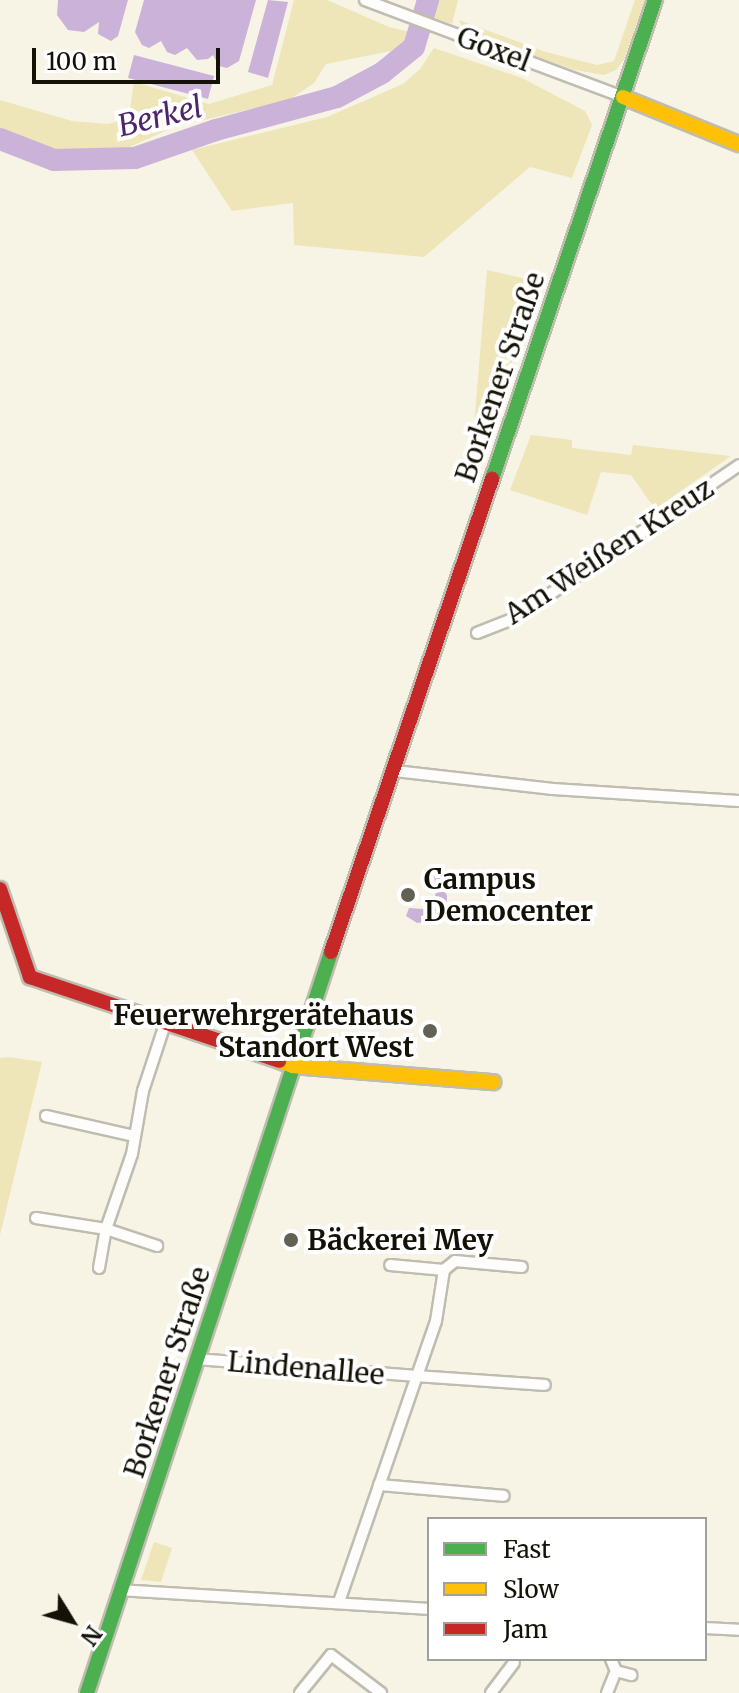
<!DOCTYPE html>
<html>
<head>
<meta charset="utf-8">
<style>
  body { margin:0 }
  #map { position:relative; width:739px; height:1693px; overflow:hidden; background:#f7f4e6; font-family:Merriweather,serif }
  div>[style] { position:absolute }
  .green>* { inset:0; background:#eee5b9 }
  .water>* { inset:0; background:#cab2d9 }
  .river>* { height:22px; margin:-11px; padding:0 11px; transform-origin:11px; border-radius:11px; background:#cab2d9 }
  .roads { filter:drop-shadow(2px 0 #bfbcb0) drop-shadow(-2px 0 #bfbcb0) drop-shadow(0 2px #bfbcb0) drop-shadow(0 -2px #bfbcb0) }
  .street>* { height:10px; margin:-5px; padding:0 5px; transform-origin:5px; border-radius:5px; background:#fefdfb }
  .fast>* { height:14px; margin:-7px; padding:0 7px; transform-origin:7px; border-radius:7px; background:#4caf50 }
  .slow>* { height:14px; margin:-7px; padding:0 7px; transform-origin:7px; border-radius:7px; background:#ffc107 }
  .jam>* { height:14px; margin:-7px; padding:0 7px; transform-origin:7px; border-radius:7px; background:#c62828 }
  .dots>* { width:22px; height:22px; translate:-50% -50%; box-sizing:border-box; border:4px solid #fff; border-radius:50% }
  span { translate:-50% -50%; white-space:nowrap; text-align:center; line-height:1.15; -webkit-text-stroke:8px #fff; paint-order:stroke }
  .street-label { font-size:28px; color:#141106 }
  .poi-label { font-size:28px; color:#141106; font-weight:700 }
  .left { translate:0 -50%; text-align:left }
  .right { translate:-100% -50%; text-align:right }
  .water-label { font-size:30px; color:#4e246d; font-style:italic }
  .legend { position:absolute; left:427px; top:1517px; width:280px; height:144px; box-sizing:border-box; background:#fff; border:2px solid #a1a09b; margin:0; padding:10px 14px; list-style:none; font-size:24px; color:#141106 }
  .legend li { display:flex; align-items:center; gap:16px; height:40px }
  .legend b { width:40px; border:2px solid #a1a09b }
  .north { position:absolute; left:32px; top:1581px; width:80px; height:80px; -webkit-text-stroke:6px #fff; paint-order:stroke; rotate:127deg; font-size:22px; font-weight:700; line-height:32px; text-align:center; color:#141106 }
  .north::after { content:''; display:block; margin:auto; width:28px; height:36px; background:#141106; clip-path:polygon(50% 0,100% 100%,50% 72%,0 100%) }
  .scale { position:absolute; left:32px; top:48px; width:188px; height:36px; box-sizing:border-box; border:4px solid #141106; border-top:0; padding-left:10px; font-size:24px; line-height:28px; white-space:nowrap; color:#141106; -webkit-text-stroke:6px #fff; paint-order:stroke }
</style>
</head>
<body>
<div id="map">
  <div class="green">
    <i style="clip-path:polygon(294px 0,327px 0,389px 27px,410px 32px,403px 44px,391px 51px,326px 64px,314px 83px,289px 100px,174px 127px,125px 149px,50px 150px,0 130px,0 100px,72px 121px,108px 124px,148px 114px,130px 109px,134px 82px,209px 104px,272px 85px)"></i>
    <i style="clip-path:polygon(416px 0,458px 0,452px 24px,419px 12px)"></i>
    <i style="clip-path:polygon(635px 0,645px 0,624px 60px,616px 70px,604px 75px,575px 70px,464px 32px,459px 20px,546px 52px,597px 65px,614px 61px)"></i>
    <i style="clip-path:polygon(434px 48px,522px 78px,585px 111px,592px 125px,572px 178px,530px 167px,424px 257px,294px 245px,293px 203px,232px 211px,192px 150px,327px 117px,403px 84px,420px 69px)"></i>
    <i style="clip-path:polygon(487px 270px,539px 282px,494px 414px,482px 419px,493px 429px,474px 425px)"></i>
    <i style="clip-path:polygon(531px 435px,572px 440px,572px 448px,631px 455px,633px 445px,731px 456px,655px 509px,631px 475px,601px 472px,587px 515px,510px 490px)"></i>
    <i style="clip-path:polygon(9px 1057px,42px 1062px,0 1235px,0 1058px)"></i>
    <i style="clip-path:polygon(154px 1542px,172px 1548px,161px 1582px,141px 1580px)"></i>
  </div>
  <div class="water">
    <i style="clip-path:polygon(58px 0,128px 0,118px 36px,111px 41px,98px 34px,99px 22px,84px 32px,68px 30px,57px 15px)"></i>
    <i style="clip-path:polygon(144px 0,256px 0,239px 61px,227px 68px,219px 66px,213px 55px,208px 59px,197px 60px,187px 48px,175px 55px,167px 52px,161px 41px,149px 48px,142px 45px,135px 32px)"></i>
    <i style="clip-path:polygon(268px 0,288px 2px,268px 78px,248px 72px)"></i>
    <i style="clip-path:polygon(134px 55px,214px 76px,208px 99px,128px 78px)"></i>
    <i style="clip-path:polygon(438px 874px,447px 896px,447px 908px,434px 921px,417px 923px,406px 916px,409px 908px,423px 909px,432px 904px,437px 890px,434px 876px)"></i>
  </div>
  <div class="river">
    <i style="left:0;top:139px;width:58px;rotate:21.3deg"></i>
    <i style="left:54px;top:160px;width:81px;rotate:-1.4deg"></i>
    <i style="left:135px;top:158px;width:86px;rotate:-19.1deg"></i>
    <i style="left:216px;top:130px;width:125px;rotate:-15.3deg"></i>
    <i style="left:337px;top:97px;width:51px;rotate:-28.1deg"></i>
    <i style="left:382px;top:73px;width:41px;rotate:-39.1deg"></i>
    <i style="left:414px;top:47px;width:49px;rotate:-73.4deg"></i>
  </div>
  <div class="roads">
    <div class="street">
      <i style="left:365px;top:0;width:276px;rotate:20.6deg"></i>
      <i style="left:477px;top:633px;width:41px;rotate:-21.5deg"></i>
      <i style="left:515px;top:618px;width:271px;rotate:-34.3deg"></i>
      <i style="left:395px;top:771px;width:159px;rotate:6.5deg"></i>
      <i style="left:553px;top:789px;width:186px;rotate:3.7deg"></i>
      <i style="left:46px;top:1116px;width:91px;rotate:12.7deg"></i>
      <i style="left:36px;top:1218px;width:71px;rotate:8.9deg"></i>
      <i style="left:106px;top:1229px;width:54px;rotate:18.4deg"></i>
      <i style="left:99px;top:1268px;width:40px;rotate:-80deg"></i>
      <i style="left:106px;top:1229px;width:79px;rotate:-70.9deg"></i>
      <i style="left:132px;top:1154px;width:64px;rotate:-80.1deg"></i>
      <i style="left:143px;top:1091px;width:71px;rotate:-71.8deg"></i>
      <i style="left:444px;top:1270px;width:14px;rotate:-39deg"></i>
      <i style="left:455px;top:1261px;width:67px;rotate:5.1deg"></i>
      <i style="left:196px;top:1359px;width:222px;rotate:4.4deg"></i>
      <i style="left:417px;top:1376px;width:58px;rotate:-70.9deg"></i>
      <i style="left:436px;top:1321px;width:52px;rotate:-81.1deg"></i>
      <i style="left:444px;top:1270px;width:54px;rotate:-174.7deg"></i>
      <i style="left:379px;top:1485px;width:125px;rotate:5deg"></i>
      <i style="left:119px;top:1590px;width:311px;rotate:3.5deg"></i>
      <i style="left:339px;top:1602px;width:239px;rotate:-71deg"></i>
      <i style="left:417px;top:1376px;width:128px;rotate:4deg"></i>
      <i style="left:705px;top:1628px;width:34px;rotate:3deg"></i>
      <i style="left:616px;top:1671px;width:16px;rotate:15deg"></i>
      <i style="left:300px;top:1693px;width:49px;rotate:-50.8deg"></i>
      <i style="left:331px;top:1655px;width:63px;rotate:37.2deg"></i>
      <i style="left:491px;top:1693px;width:38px;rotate:-53deg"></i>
      <i style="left:607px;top:1693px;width:24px;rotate:-68deg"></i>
      <i style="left:616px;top:1671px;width:13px;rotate:-113deg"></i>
    </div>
    <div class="fast">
      <i style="left:492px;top:479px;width:506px;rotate:-71.21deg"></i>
      <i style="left:87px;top:1693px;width:780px;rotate:-71.77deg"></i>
    </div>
    <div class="slow">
      <i style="left:623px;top:97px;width:125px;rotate:22.1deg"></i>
      <i style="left:279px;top:1061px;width:15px;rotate:20deg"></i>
      <i style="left:293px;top:1066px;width:201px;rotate:4.6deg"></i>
    </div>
    <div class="jam">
      <i style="left:0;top:889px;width:93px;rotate:71.2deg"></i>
      <i style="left:30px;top:977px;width:263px;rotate:18.6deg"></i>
      <i style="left:331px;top:952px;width:500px;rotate:-71.2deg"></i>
    </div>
  </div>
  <div class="dots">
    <i style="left:408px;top:895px;background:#636054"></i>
    <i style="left:430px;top:1031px;background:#636054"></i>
    <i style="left:291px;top:1240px;background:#636054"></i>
  </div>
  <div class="street-label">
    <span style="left:494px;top:49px;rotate:21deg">Goxel</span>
    <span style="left:500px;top:377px;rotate:-71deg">Borkener Straße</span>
    <span style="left:609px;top:551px;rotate:-33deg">Am Weißen Kreuz</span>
    <span style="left:306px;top:1368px;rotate:5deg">Lindenallee</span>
    <span style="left:167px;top:1372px;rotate:-72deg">Borkener Straße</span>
  </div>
  <div class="poi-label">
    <span class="left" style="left:424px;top:895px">Campus<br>Democenter</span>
    <span class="right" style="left:414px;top:1031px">Feuerwehrgerätehaus<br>Standort West</span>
    <span class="left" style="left:307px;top:1240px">Bäckerei Mey</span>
  </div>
  <div class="water-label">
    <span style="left:160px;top:116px;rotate:-14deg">Berkel</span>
  </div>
  <ul class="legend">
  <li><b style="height:10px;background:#4caf50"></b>Fast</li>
  <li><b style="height:10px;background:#ffc107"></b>Slow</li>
  <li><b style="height:10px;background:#c62828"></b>Jam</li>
  </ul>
  <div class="north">N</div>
  <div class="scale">100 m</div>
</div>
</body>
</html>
